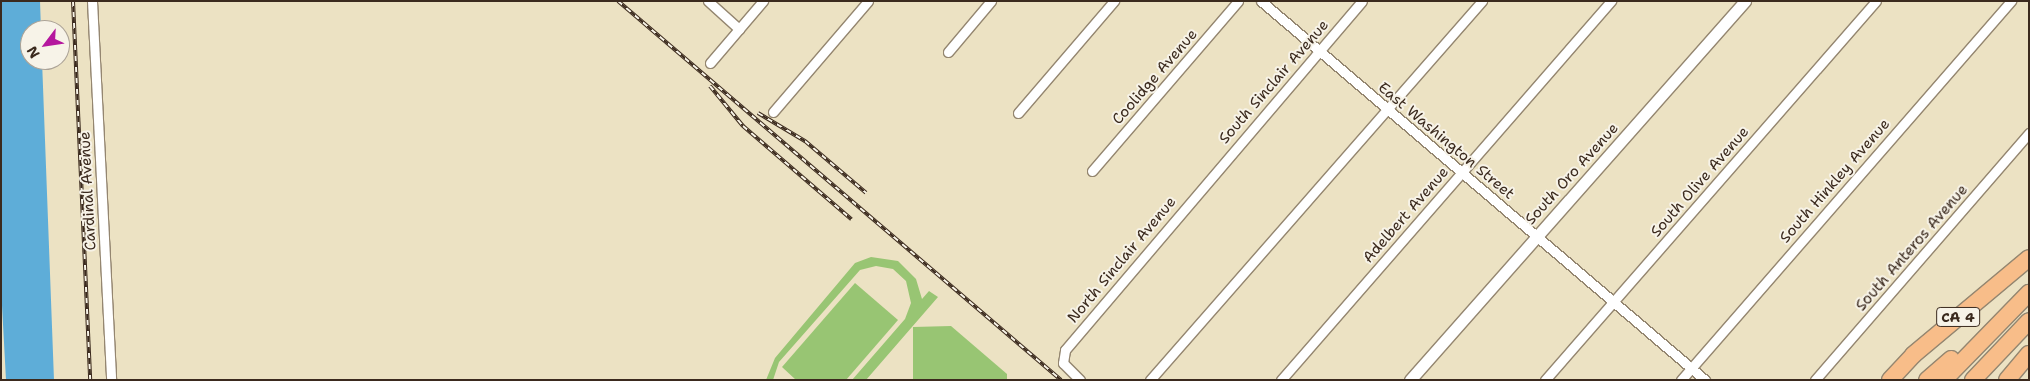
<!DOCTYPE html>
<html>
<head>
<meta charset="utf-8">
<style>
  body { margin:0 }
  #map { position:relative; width:2030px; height:381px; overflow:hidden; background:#ece2c3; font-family:"Shantell Sans",sans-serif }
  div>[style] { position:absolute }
  .green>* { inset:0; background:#98c573 }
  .water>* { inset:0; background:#5eadd8 }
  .roads { filter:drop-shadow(1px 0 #948670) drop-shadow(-1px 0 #948670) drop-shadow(0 1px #948670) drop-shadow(0 -1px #948670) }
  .minor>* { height:9px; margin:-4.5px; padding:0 4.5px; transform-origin:4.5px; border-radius:4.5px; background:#fff }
  .tertiary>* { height:11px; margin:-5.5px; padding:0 5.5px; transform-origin:5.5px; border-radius:5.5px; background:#fff }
  .motorway>* { height:16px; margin:-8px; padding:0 8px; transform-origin:8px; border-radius:8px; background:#f8bd89 }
  .rail>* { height:4px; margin-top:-2px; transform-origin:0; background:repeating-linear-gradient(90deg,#f7f3e8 0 5.5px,#3b2a1e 0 11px); box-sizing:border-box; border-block:1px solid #3b2a1e }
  span { translate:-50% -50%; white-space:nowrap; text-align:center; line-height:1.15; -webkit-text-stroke:4px #f7f3e8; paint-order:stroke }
  .shield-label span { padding:1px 4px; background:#f7f3e8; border:1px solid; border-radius:4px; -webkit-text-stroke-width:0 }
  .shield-label { font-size:14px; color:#3b2a1e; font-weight:700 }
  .street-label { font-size:15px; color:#3b2a1e }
  .frame { position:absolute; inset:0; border:2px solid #3b2a1e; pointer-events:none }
  .north { position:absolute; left:20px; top:20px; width:50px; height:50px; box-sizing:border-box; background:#f7f3e8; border:1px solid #aca397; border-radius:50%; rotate:239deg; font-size:14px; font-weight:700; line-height:20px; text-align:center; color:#3b2a1e }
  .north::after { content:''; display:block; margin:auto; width:18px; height:22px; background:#b5179e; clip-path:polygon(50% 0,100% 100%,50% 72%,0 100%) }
</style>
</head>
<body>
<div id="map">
  <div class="green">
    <i style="clip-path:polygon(871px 257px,898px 261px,916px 279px,922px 299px,929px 291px,938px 297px,866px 380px,852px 380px,905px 319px,911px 303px,906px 281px,893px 269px,876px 266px,860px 270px,779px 362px,773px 380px,766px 380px,775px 358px,855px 263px)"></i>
    <i style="clip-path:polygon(855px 283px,898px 320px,846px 380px,796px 380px,782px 367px)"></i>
    <i style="clip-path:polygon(951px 326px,1007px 374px,1007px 380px,913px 380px,913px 327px)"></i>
  </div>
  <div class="water">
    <i style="clip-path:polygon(1px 1px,40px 1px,41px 30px,30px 30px,30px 60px,42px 60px,54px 380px,6px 380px,1px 287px)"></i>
  </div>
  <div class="roads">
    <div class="minor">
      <i style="left:92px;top:1px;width:379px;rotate:87.1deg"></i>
      <i style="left:708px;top:1px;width:42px;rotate:42.1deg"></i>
      <i style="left:1261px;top:1px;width:584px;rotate:40.48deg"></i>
      <i style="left:948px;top:52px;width:67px;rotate:-49.9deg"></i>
      <i style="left:710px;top:63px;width:82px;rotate:-49.5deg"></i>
      <i style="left:773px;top:112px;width:146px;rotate:-49.4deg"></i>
      <i style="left:1018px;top:113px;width:148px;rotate:-49.4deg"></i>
      <i style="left:1092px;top:171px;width:224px;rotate:-49.3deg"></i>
      <i style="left:1080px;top:380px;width:24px;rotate:-135deg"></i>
      <i style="left:1063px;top:363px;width:13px;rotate:-81deg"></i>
      <i style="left:1065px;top:350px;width:458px;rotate:-49.6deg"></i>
      <i style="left:1150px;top:380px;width:504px;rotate:-48.78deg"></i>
      <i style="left:1281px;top:380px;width:503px;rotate:-48.95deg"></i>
      <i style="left:1545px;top:380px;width:503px;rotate:-48.87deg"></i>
      <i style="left:1681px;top:380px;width:503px;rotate:-48.95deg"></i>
      <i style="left:1815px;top:380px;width:327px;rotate:-49.1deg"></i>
    </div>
    <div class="tertiary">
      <i style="left:1410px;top:380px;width:506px;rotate:-48.53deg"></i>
    </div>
    <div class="motorway">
      <i style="left:1890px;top:380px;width:34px;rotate:-47deg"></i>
      <i style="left:1913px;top:355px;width:151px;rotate:-39.9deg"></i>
      <i style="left:1927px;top:380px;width:32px;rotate:-41deg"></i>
      <i style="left:1944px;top:380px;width:122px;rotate:-45.7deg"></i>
      <i style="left:1973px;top:380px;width:81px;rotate:-46.5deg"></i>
      <i style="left:2007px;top:380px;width:34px;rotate:-50deg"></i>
    </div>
  </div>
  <div class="rail">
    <i style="left:73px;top:1px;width:379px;rotate:87.4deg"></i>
    <i style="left:618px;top:1px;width:583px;rotate:40.55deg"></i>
    <i style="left:710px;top:86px;width:52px;rotate:50.5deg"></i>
    <i style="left:743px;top:126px;width:143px;rotate:40.7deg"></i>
    <i style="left:758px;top:113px;width:55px;rotate:30.8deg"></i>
    <i style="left:805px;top:141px;width:80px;rotate:40.4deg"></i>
  </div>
  <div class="shield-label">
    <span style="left:1958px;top:317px">CA 4</span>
  </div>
  <div class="street-label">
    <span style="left:1155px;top:77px;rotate:-49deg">Coolidge Avenue</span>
    <span style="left:1274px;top:82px;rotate:-49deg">South Sinclair Avenue</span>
    <span style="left:1446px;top:141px;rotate:40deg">East Washington Street</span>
    <span style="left:1572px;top:174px;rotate:-48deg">South Oro Avenue</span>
    <span style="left:1835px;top:181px;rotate:-49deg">South Hinkley Avenue</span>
    <span style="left:1700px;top:182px;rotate:-49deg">South Olive Avenue</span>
    <span style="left:88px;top:191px;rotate:-93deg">Cardinal Avenue</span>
    <span style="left:1406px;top:215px;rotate:-49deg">Adelbert Avenue</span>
    <span style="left:1912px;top:248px;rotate:-49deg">South Anteros Avenue</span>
    <span style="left:1122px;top:260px;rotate:-50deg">North Sinclair Avenue</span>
  </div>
  <div class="frame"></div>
  <div class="north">N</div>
</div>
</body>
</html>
